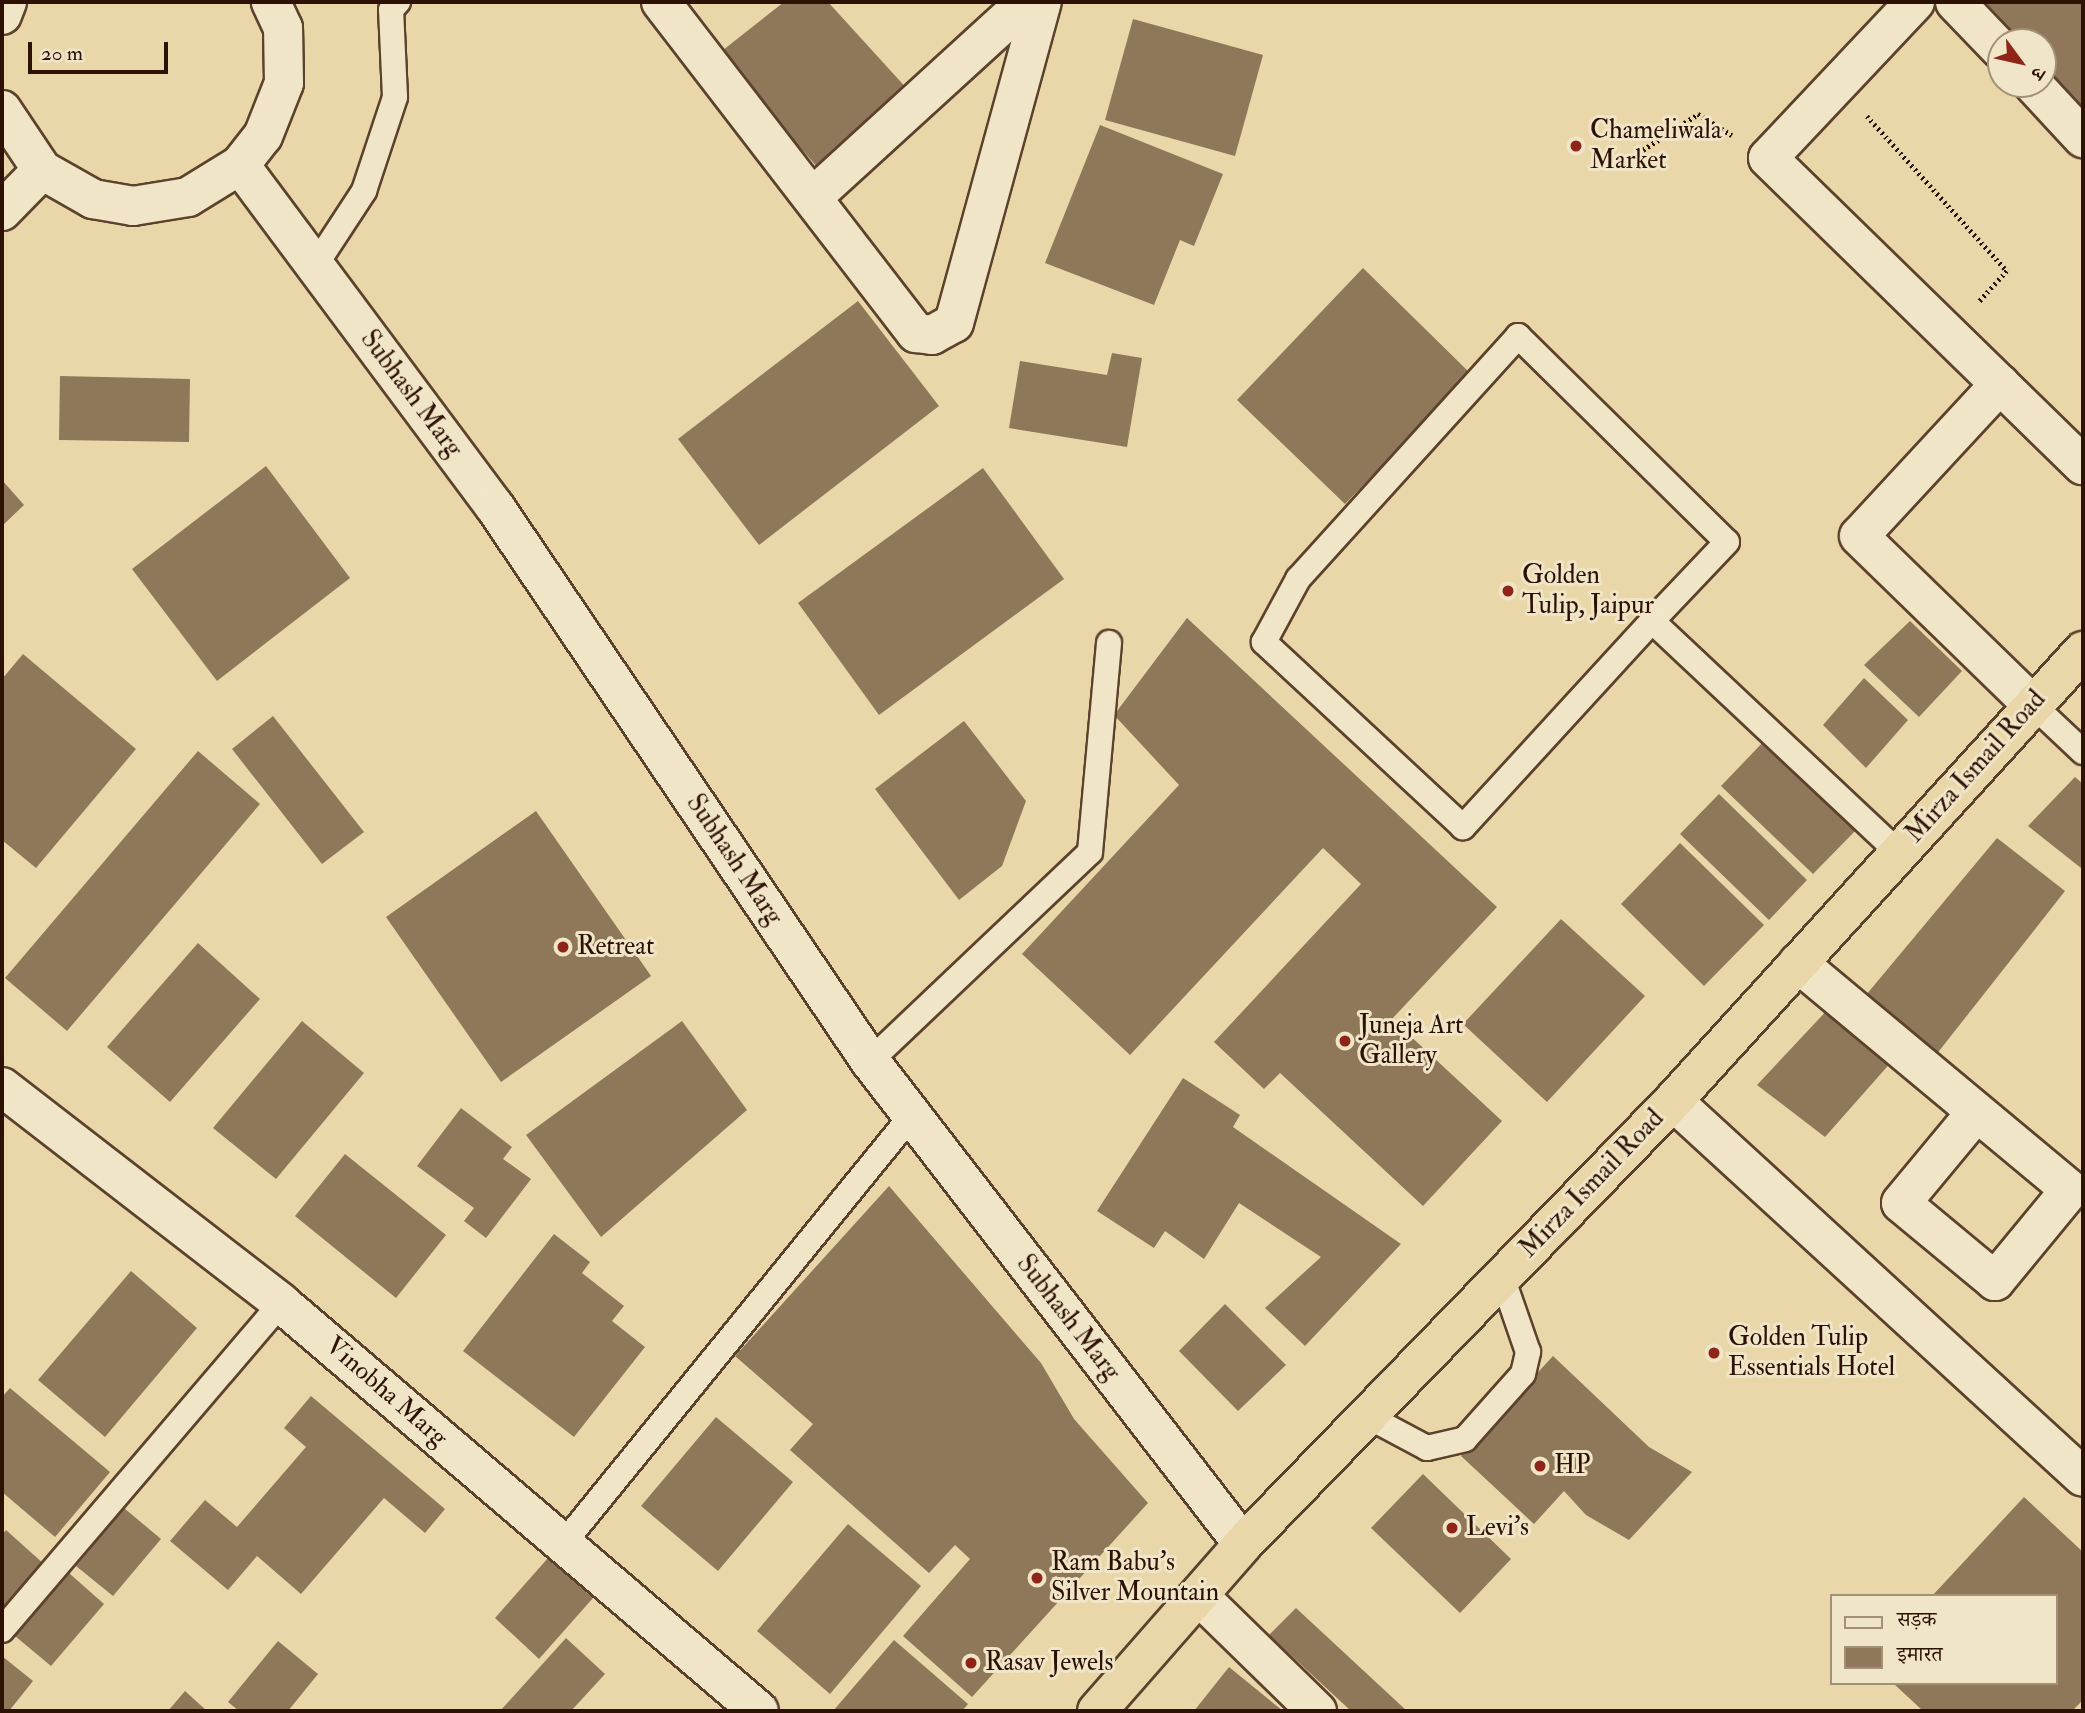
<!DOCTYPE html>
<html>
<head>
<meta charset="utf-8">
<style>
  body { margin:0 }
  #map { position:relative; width:2085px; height:1713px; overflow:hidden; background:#ead7a9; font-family:"IM FELL Double Pica","Noto Serif Devanagari",serif }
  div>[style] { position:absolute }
  .building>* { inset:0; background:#8f7859 }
  .path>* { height:4.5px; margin-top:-2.25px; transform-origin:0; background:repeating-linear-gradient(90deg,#2d1103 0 2px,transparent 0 5.5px) }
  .roads { filter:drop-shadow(2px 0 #5c422c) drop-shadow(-2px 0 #5c422c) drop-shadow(0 2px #5c422c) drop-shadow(0 -2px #5c422c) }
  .service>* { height:24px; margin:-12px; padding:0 12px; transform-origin:12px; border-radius:12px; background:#f1e5c7 }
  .minor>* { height:38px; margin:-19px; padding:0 19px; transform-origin:19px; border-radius:19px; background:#f1e5c7 }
  .tertiary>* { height:38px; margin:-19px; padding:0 19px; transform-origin:19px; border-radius:19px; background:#f1e5c7 }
  .trunk>* { height:38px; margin:-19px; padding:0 19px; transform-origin:19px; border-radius:19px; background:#ead7a9 }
  .dots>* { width:19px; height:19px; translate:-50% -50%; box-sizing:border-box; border:4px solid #f1e5c7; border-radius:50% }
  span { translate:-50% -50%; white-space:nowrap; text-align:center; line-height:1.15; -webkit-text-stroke:6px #f1e5c7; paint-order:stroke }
  .poi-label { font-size:26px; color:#2d1103 }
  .left { translate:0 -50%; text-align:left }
  .street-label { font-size:26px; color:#2d1103 }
  .frame { position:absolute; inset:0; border:4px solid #2d1103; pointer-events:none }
  .legend { position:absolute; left:1830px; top:1594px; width:228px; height:91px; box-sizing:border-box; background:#f1e5c7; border:2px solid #a39079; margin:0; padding:9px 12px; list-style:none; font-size:21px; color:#2d1103 }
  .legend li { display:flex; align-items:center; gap:14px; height:35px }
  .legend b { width:35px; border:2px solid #a39079 }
  .north { position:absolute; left:1987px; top:28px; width:70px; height:70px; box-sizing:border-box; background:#f1e5c7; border:2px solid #a39079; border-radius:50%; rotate:123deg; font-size:19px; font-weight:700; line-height:28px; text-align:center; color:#2d1103 }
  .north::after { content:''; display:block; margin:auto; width:24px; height:32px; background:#8f2418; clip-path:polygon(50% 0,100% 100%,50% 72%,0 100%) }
  .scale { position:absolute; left:28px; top:42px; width:140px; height:32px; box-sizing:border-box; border:4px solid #2d1103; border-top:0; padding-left:9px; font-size:21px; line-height:24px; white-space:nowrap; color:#2d1103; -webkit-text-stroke:5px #f1e5c7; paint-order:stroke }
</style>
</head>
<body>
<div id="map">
  <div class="building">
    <i style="clip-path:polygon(784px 2px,828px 2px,910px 92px,819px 169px,718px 54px)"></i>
    <i style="clip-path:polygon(1967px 2px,2083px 2px,2083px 114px,2043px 76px,2043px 42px,2008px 42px)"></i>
    <i style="clip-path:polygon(1133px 19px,1263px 55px,1235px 156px,1105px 120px)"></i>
    <i style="clip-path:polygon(1100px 125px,1223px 174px,1194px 246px,1180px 240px,1154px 305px,1045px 263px)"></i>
    <i style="clip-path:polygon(1363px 268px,1471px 374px,1345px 504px,1237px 400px)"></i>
    <i style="clip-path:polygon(858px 301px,939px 406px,759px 545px,678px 439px)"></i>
    <i style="clip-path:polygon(1112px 353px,1142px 358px,1127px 447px,1009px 428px,1020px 361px,1107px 375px)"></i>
    <i style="clip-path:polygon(60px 376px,190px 379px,189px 442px,59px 440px)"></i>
    <i style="clip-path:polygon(266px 466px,350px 578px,217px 681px,132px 569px)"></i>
    <i style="clip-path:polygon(983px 468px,1064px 579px,879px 715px,798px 603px)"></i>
    <i style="clip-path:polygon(2px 480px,24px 505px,2px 526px)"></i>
    <i style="clip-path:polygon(1187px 618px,1497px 907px,1392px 1019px,1502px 1121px,1423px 1206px,1280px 1073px,1264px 1089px,1214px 1042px,1361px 884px,1323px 848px,1130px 1055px,1022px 954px,1179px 785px,1114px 715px)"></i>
    <i style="clip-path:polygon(1910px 621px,1962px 671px,1919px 717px,1864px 665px)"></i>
    <i style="clip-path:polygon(23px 654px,136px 749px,36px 868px,2px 840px,2px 679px)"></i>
    <i style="clip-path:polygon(1864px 678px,1908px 720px,1866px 768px,1823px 725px)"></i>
    <i style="clip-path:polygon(273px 716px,364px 832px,322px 864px,232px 749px)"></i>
    <i style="clip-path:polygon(964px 721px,1026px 801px,1002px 866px,959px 900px,875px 789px)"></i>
    <i style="clip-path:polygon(1767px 738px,1860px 826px,1813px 874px,1721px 786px)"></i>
    <i style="clip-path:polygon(198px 751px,260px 804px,67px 1031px,5px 978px)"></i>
    <i style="clip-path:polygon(2075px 777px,2083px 784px,2081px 868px,2028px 826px)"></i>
    <i style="clip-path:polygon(1719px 794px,1807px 880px,1769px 920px,1680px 834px)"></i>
    <i style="clip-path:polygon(536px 811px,651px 976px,501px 1082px,386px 917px)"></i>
    <i style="clip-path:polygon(1997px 838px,2065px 891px,1932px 1060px,1861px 1001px)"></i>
    <i style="clip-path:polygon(1680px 843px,1764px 925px,1704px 986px,1621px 904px)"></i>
    <i style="clip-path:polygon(1561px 919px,1645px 996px,1547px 1102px,1463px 1024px)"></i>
    <i style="clip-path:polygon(198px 943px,260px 999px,170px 1102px,107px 1047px)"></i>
    <i style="clip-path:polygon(1831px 1006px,1893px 1060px,1825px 1137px,1757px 1085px)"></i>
    <i style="clip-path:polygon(302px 1021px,364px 1073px,276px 1179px,213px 1128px)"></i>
    <i style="clip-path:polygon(682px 1021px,747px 1110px,601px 1237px,526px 1135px)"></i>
    <i style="clip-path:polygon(1183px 1078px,1240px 1115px,1233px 1127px,1401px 1244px,1305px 1346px,1265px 1308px,1321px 1257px,1239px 1203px,1204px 1259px,1165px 1231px,1154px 1248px,1097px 1211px)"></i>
    <i style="clip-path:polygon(461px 1108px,512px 1147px,503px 1159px,531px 1179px,486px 1238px,464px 1221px,474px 1208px,417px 1166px)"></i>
    <i style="clip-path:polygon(345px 1154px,446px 1235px,396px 1298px,295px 1216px)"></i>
    <i style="clip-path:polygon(889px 1186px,1041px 1363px,1074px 1419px,1148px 1503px,972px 1697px,903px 1636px,970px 1559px,955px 1545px,929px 1573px,790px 1450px,813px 1424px,735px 1356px)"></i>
    <i style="clip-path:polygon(554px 1234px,590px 1262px,582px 1273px,624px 1306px,612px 1321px,645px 1347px,574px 1437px,463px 1351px)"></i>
    <i style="clip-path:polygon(131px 1271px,197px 1328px,105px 1437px,38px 1380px)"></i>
    <i style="clip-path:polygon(1225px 1304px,1286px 1365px,1238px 1411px,1179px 1351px)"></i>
    <i style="clip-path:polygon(1553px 1356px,1649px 1447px,1692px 1472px,1629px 1540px,1586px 1515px,1564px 1491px,1534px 1524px,1461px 1456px)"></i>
    <i style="clip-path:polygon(10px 1388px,110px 1472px,55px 1537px,2px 1492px,2px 1397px)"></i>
    <i style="clip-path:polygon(311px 1396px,445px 1509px,425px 1533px,384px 1498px,301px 1594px,257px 1556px,228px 1590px,170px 1541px,205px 1500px,237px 1527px,306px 1447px,284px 1428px)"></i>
    <i style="clip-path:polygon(716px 1417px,793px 1482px,718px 1571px,641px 1506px)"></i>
    <i style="clip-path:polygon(1423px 1474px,1511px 1559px,1460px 1613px,1371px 1528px)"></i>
    <i style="clip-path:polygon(2024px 1497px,2083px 1552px,2083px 1700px,2072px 1711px,1923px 1711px,1893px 1683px,2055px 1683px,2055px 1596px,1932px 1596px)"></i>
    <i style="clip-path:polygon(124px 1508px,161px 1539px,113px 1596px,76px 1566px)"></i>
    <i style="clip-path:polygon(848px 1524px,921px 1586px,830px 1694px,757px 1631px)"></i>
    <i style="clip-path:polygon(6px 1530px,45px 1565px,2px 1615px,2px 1535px)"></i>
    <i style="clip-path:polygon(548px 1558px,593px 1598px,539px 1659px,495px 1618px)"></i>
    <i style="clip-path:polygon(69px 1573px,104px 1604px,51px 1666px,15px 1636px)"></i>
    <i style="clip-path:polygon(1296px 1608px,1407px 1711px,1351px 1711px,1269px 1635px)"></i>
    <i style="clip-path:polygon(566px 1638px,605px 1674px,571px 1711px,500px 1711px)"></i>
    <i style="clip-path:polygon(894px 1640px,968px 1704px,962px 1711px,833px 1711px)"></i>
    <i style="clip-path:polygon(278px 1641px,318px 1674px,288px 1711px,239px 1711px,228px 1702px)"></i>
    <i style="clip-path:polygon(2px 1656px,33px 1681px,9px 1711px,2px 1711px)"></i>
    <i style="clip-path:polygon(1229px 1667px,1283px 1711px,1194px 1711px)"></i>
    <i style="clip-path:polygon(185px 1691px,207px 1711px,168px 1711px)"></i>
  </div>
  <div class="path">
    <i style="left:1867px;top:116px;width:209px;rotate:47.9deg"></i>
    <i style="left:2007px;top:271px;width:42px;rotate:132.1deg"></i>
    <i style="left:1643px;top:150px;width:66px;rotate:-33.2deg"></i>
    <i style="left:1698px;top:114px;width:40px;rotate:32deg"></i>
  </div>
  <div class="roads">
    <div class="service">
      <i style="left:315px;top:266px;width:90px;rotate:-56.8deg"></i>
      <i style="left:364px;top:191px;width:99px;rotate:-71.7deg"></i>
      <i style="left:395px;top:97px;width:87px;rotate:-92.6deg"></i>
      <i style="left:391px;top:10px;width:11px;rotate:-49deg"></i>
      <i style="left:1652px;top:621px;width:280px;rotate:132.5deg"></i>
      <i style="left:1463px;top:827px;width:272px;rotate:-137.1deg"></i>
      <i style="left:1264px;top:642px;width:72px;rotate:-61.6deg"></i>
      <i style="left:1298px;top:579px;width:328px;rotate:-47.8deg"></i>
      <i style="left:1518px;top:336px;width:293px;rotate:44.6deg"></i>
      <i style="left:1727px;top:542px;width:109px;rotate:133.5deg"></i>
      <i style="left:1652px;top:621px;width:337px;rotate:43.2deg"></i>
      <i style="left:2032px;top:704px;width:70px;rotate:43.3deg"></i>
      <i style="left:870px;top:1061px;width:303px;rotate:-43.5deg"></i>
      <i style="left:1090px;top:852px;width:210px;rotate:-84.8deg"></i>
      <i style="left:1367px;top:1416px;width:68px;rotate:28.1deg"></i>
      <i style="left:1427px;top:1448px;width:39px;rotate:-13deg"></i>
      <i style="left:1465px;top:1439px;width:87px;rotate:-48.3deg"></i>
      <i style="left:1523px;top:1374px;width:23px;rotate:-77deg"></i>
      <i style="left:1528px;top:1352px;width:79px;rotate:-109.1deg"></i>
      <i style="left:563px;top:1544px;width:553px;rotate:-50.87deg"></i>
      <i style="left:2px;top:1630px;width:430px;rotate:-49.5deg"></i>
    </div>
    <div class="minor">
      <i style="left:661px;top:2px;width:418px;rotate:52.4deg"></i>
      <i style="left:916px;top:333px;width:16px;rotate:7deg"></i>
      <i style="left:932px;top:335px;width:25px;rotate:-29deg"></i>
      <i style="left:954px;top:323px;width:333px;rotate:-74.7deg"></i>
      <i style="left:1915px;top:2px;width:214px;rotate:133.3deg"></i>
      <i style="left:1768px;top:158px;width:440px;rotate:44.3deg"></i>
      <i style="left:1955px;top:2px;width:66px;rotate:46.2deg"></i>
      <i style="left:2033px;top:84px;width:74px;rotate:47.2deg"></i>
      <i style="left:240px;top:165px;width:427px;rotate:53.3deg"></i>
      <i style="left:495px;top:507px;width:669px;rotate:55.91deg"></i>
      <i style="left:870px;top:1061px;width:610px;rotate:52.32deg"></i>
      <i style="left:815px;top:195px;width:286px;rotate:-42.4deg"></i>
      <i style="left:2000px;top:384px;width:207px;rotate:132.8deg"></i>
      <i style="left:1859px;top:536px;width:241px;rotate:44.2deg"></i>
      <i style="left:1798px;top:963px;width:354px;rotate:39.8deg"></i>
      <i style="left:2070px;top:1190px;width:118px;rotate:129.5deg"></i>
      <i style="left:1995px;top:1281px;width:122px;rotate:-140.3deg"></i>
      <i style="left:1901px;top:1203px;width:116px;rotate:-50.3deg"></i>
      <i style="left:2px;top:1087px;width:353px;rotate:37.7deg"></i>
      <i style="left:281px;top:1303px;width:628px;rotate:40.48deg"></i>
      <i style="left:1673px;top:1101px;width:556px;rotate:42.52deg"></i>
      <i style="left:1199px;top:1596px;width:165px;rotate:44.3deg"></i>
    </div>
    <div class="tertiary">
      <i style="left:2px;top:15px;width:14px;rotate:-69deg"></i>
      <i style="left:2px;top:110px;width:72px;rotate:56.3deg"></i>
      <i style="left:42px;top:170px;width:59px;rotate:29.6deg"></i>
      <i style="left:93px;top:199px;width:41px;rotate:9.9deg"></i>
      <i style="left:133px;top:206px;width:56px;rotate:-9.3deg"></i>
      <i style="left:188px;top:197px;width:61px;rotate:-31.6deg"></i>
      <i style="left:240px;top:165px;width:37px;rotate:-52deg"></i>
      <i style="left:263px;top:136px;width:57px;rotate:-68.4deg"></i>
      <i style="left:284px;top:83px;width:55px;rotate:-91deg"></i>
      <i style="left:283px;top:28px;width:29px;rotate:-115deg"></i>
      <i style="left:2px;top:211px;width:57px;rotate:-45.7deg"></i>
    </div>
    <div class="trunk">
      <i style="left:1097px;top:1711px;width:222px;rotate:-48.8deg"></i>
      <i style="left:1243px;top:1544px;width:617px;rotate:-45.85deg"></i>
      <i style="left:1673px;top:1101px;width:609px;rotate:-47.66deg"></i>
    </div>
  </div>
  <div class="dots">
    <i style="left:1576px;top:146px;background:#8f2418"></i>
    <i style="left:1508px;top:591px;background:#8f2418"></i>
    <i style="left:563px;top:947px;background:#8f2418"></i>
    <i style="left:1345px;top:1041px;background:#8f2418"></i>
    <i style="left:1714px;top:1353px;background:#8f2418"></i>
    <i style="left:1540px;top:1466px;background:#8f2418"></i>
    <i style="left:1452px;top:1528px;background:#8f2418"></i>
    <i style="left:1037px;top:1578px;background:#8f2418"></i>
    <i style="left:971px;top:1663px;background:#8f2418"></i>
  </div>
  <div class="poi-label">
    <span class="left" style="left:1590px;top:146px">Chameliwala<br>Market</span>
    <span class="left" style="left:1522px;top:591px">Golden<br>Tulip, Jaipur</span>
    <span class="left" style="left:577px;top:947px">Retreat</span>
    <span class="left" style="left:1359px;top:1041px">Juneja Art<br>Gallery</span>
    <span class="left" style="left:1728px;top:1353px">Golden Tulip<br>Essentials Hotel</span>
    <span class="left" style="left:1554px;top:1466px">HP</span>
    <span class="left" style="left:1466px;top:1528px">Levi's</span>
    <span class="left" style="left:1051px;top:1578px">Ram Babu's<br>Silver Mountain</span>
    <span class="left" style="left:985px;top:1663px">Rasav Jewels</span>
  </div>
  <div class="street-label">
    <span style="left:411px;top:394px;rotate:53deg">Subhash Marg</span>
    <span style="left:1976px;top:767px;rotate:-48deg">Mirza Ismail Road</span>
    <span style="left:734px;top:860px;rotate:56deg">Subhash Marg</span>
    <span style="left:1592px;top:1184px;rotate:-46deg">Mirza Ismail Road</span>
    <span style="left:1068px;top:1318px;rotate:52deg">Subhash Marg</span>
    <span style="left:386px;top:1392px;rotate:41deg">Vinobha Marg</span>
  </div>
  <div class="frame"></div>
  <ul class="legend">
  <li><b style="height:9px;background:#f1e5c7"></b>सड़क</li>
  <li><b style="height:19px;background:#8f7859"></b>इमारत</li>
  </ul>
  <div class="north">उ</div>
  <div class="scale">20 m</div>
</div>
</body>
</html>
